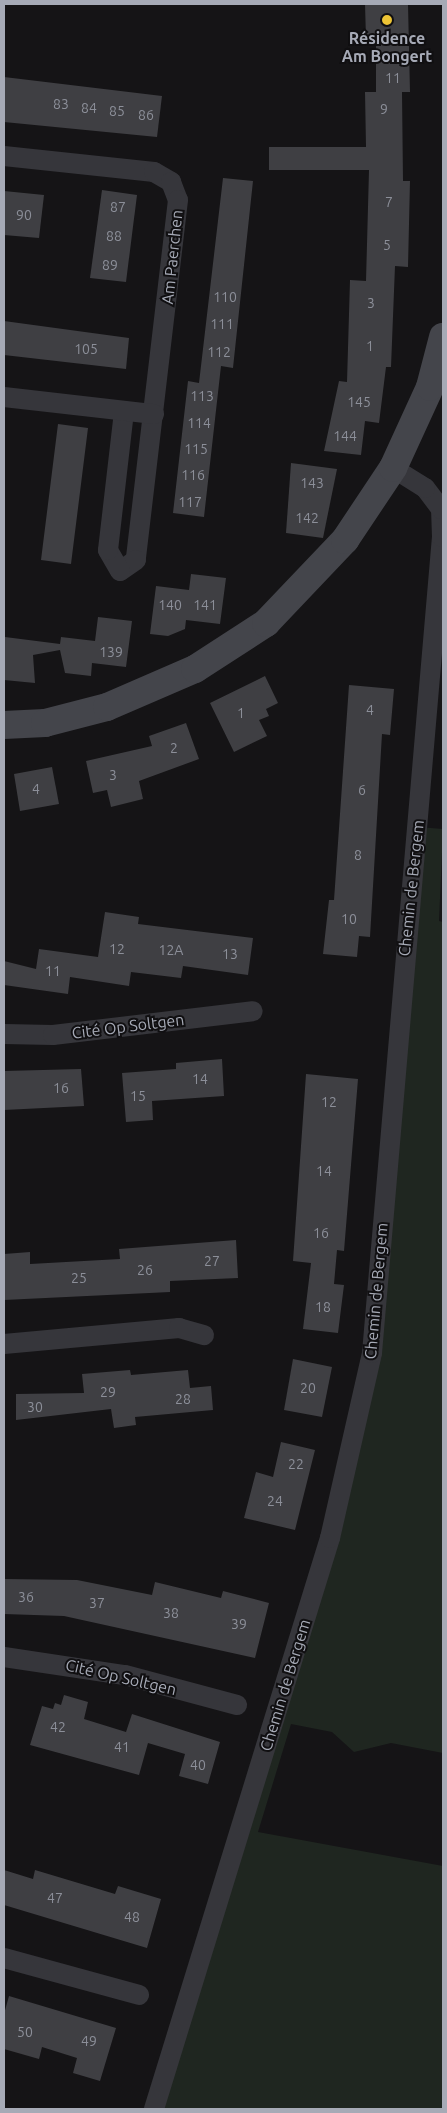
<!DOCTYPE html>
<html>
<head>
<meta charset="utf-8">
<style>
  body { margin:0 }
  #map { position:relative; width:447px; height:2113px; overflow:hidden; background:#151416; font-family:Ubuntu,sans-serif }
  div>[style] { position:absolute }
  .green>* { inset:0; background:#1f2620 }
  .building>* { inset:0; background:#3f3f43 }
  .minor>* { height:20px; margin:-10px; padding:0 10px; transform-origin:10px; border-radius:10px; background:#36363b }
  .secondary>* { height:28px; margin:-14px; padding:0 14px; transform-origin:14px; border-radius:14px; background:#44454b }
  .dots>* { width:14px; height:14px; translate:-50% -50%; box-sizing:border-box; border:2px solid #100f11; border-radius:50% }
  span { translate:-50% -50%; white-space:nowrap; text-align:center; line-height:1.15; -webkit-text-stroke:4px #100f11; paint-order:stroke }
  .number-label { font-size:14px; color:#8c8f99 }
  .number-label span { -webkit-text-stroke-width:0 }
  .poi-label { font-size:16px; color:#a6aab6; font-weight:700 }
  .street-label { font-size:16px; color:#a6aab6 }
  .frame { position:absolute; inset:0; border:5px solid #a6aab6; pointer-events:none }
</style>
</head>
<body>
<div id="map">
  <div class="green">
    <i style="clip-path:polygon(418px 827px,443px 829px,439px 921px,443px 922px,443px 1753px,391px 1743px,354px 1752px,332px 1732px,291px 1724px,258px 1832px,443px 1866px,443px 2109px,154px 2109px,355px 1434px)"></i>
  </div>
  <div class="building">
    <i style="clip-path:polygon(365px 4px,408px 4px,410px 92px,402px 92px,403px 181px,410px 181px,408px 267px,395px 266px,391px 367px,386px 367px,379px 423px,365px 421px,361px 455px,324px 451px,339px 381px,347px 382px,350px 280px,366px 281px,369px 170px,269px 170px,269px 147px,366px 147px,365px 92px,376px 92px,376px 39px,366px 39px)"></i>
    <i style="clip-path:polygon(4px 77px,162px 96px,157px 137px,4px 122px)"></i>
    <i style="clip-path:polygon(223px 178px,253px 181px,233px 368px,221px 366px,204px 517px,173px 513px,188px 381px,199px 383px)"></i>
    <i style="clip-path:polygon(102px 190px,137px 195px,126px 282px,90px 278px)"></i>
    <i style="clip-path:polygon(4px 191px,44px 195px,39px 238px,4px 235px)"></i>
    <i style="clip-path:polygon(4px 321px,129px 338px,126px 369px,4px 355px)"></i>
    <i style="clip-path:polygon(58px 424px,88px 428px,71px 564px,41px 560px)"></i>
    <i style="clip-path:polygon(291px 463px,337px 469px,323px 538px,286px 533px)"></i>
    <i style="clip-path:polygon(191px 574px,226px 578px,220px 624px,186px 620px,185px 629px,168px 636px,150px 634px,156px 586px,189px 590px)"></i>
    <i style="clip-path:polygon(98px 617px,132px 621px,126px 667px,92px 663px,91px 676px,65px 673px,60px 650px,33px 655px,35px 683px,4px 680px,5px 637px,60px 644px,61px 637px,95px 641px)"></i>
    <i style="clip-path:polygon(265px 676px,278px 703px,266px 709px,269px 716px,259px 720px,267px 736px,234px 752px,210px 703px)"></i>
    <i style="clip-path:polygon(349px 685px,394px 689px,390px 735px,382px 734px,370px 937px,359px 936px,357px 957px,323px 954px,329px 900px,334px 900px)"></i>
    <i style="clip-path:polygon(186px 723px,199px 759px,139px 781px,143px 799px,111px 807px,107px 790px,93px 793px,86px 761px,152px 746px,149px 736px)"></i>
    <i style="clip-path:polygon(52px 767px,59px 804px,20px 811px,14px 774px)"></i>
    <i style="clip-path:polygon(105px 912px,139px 917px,138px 924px,253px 938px,248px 975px,183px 966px,181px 978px,131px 972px,129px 986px,70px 977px,68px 994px,4px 985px,4px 961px,36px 969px,39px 949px,98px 957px)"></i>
    <i style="clip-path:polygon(222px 1059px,224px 1096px,152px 1101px,153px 1120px,126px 1122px,122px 1073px,176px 1069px,176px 1063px)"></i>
    <i style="clip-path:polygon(81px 1069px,84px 1106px,4px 1110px,4px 1071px)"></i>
    <i style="clip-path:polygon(306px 1074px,358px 1079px,344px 1251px,337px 1250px,334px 1284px,344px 1285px,338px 1333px,303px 1329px,311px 1263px,293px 1261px)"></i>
    <i style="clip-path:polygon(236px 1240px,238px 1278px,170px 1281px,170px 1292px,4px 1300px,4px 1254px,30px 1252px,30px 1264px,120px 1259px,119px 1249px)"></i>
    <i style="clip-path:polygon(293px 1359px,332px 1367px,322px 1417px,284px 1410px)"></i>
    <i style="clip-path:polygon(130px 1370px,131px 1375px,188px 1370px,190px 1388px,211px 1386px,213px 1410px,135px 1417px,136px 1425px,114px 1428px,111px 1409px,16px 1420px,16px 1394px,84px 1393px,82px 1374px)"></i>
    <i style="clip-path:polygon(281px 1442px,315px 1450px,295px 1530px,244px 1518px,256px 1472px,273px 1477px)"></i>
    <i style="clip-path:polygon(4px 1579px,77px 1580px,152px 1595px,155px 1582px,221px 1598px,223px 1591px,269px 1603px,255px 1658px,64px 1616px,4px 1614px)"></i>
    <i style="clip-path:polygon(64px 1695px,88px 1702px,84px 1719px,126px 1732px,132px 1714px,220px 1742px,208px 1784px,179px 1776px,185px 1754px,148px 1743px,139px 1775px,30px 1745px,42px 1706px,53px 1709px,55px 1703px,61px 1705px)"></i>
    <i style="clip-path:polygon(4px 1870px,33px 1879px,35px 1870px,115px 1894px,118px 1886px,161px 1899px,147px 1948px,4px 1905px)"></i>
    <i style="clip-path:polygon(9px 1996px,116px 2028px,100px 2081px,73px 2073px,77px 2058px,42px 2047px,39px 2059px,4px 2049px,4px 2014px)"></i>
  </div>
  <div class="minor">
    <i style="left:4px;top:156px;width:151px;rotate:6.1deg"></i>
    <i style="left:154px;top:172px;width:20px;rotate:30deg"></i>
    <i style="left:171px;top:182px;width:19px;rotate:69deg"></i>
    <i style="left:178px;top:200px;width:362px;rotate:96.7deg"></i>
    <i style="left:136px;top:560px;width:19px;rotate:145deg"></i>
    <i style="left:120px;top:571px;width:24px;rotate:-120deg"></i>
    <i style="left:108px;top:550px;width:140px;rotate:-83.4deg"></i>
    <i style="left:4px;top:397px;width:151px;rotate:6.5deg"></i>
    <i style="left:4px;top:1034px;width:49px;rotate:1.2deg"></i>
    <i style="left:53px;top:1035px;width:201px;rotate:-6.8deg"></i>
    <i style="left:4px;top:1344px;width:176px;rotate:-5.2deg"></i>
    <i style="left:179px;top:1328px;width:26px;rotate:16deg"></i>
    <i style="left:4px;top:1657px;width:122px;rotate:8.5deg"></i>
    <i style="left:125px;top:1675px;width:116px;rotate:15deg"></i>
    <i style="left:4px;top:1958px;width:140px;rotate:15.3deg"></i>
    <i style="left:154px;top:2109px;width:598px;rotate:-72.87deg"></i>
    <i style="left:330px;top:1538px;width:190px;rotate:-77.2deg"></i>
    <i style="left:372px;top:1353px;width:819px;rotate:-85.1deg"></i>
    <i style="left:442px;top:537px;width:28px;rotate:-92deg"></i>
    <i style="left:441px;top:509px;width:26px;rotate:-127deg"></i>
    <i style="left:425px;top:488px;width:38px;rotate:-148deg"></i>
  </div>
  <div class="secondary">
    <i style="left:4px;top:725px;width:41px;rotate:-2.8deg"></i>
    <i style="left:45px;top:723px;width:64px;rotate:-14.5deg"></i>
    <i style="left:107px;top:707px;width:96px;rotate:-23.4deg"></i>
    <i style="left:195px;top:669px;width:85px;rotate:-32.9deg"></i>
    <i style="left:266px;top:623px;width:115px;rotate:-46.4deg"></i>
    <i style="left:345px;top:540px;width:87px;rotate:-56.3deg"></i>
    <i style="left:393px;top:468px;width:89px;rotate:-65.4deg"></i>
    <i style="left:430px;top:387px;width:52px;rotate:-75.4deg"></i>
  </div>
  <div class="dots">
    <i style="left:387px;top:20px;background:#edc435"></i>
  </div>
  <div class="number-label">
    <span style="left:393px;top:78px">11</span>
    <span style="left:61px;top:104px">83</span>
    <span style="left:89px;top:108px">84</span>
    <span style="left:384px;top:109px">9</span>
    <span style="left:117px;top:111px">85</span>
    <span style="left:146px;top:115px">86</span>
    <span style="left:389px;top:202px">7</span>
    <span style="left:118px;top:207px">87</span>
    <span style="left:24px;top:215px">90</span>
    <span style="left:114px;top:236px">88</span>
    <span style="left:387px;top:245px">5</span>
    <span style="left:110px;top:265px">89</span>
    <span style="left:225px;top:297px">110</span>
    <span style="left:371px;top:303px">3</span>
    <span style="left:222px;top:324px">111</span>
    <span style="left:370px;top:346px">1</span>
    <span style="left:86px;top:349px">105</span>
    <span style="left:219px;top:352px">112</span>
    <span style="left:202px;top:396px">113</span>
    <span style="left:359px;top:402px">145</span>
    <span style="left:199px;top:423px">114</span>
    <span style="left:345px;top:436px">144</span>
    <span style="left:196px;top:449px">115</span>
    <span style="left:193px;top:475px">116</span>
    <span style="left:312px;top:483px">143</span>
    <span style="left:190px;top:502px">117</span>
    <span style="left:307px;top:518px">142</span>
    <span style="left:170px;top:605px">140</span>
    <span style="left:205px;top:605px">141</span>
    <span style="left:111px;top:652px">139</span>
    <span style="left:370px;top:710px">4</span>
    <span style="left:241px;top:713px">1</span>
    <span style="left:174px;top:748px">2</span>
    <span style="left:113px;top:775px">3</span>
    <span style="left:36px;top:789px">4</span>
    <span style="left:362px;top:790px">6</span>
    <span style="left:358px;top:855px">8</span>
    <span style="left:349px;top:919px">10</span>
    <span style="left:117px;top:949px">12</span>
    <span style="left:171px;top:950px">12A</span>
    <span style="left:230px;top:954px">13</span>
    <span style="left:53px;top:971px">11</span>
    <span style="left:200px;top:1079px">14</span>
    <span style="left:61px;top:1088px">16</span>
    <span style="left:138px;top:1096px">15</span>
    <span style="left:329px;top:1102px">12</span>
    <span style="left:324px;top:1171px">14</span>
    <span style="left:321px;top:1233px">16</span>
    <span style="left:212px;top:1261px">27</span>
    <span style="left:145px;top:1270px">26</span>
    <span style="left:79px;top:1278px">25</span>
    <span style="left:323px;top:1307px">18</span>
    <span style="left:308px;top:1388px">20</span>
    <span style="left:108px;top:1392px">29</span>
    <span style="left:183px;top:1399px">28</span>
    <span style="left:35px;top:1407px">30</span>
    <span style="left:296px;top:1464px">22</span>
    <span style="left:275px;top:1501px">24</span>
    <span style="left:26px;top:1597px">36</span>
    <span style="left:97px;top:1603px">37</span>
    <span style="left:171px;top:1613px">38</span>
    <span style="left:239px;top:1624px">39</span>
    <span style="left:58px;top:1727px">42</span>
    <span style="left:122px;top:1747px">41</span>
    <span style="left:198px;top:1765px">40</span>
    <span style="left:55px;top:1898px">47</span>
    <span style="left:132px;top:1917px">48</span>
    <span style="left:25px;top:2032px">50</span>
    <span style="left:89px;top:2041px">49</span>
  </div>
  <div class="poi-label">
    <span style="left:387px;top:47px">Résidence<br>Am Bongert</span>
  </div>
  <div class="street-label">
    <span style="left:172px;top:257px;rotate:-84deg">Am Paerchen</span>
    <span style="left:411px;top:888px;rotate:-84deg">Chemin de Bergem</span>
    <span style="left:128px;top:1026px;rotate:-7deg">Cité Op Soltgen</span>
    <span style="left:376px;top:1291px;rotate:-85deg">Chemin de Bergem</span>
    <span style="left:121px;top:1677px;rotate:13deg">Cité Op Soltgen</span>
    <span style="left:285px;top:1685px;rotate:-73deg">Chemin de Bergem</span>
  </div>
  <div class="frame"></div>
</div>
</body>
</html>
